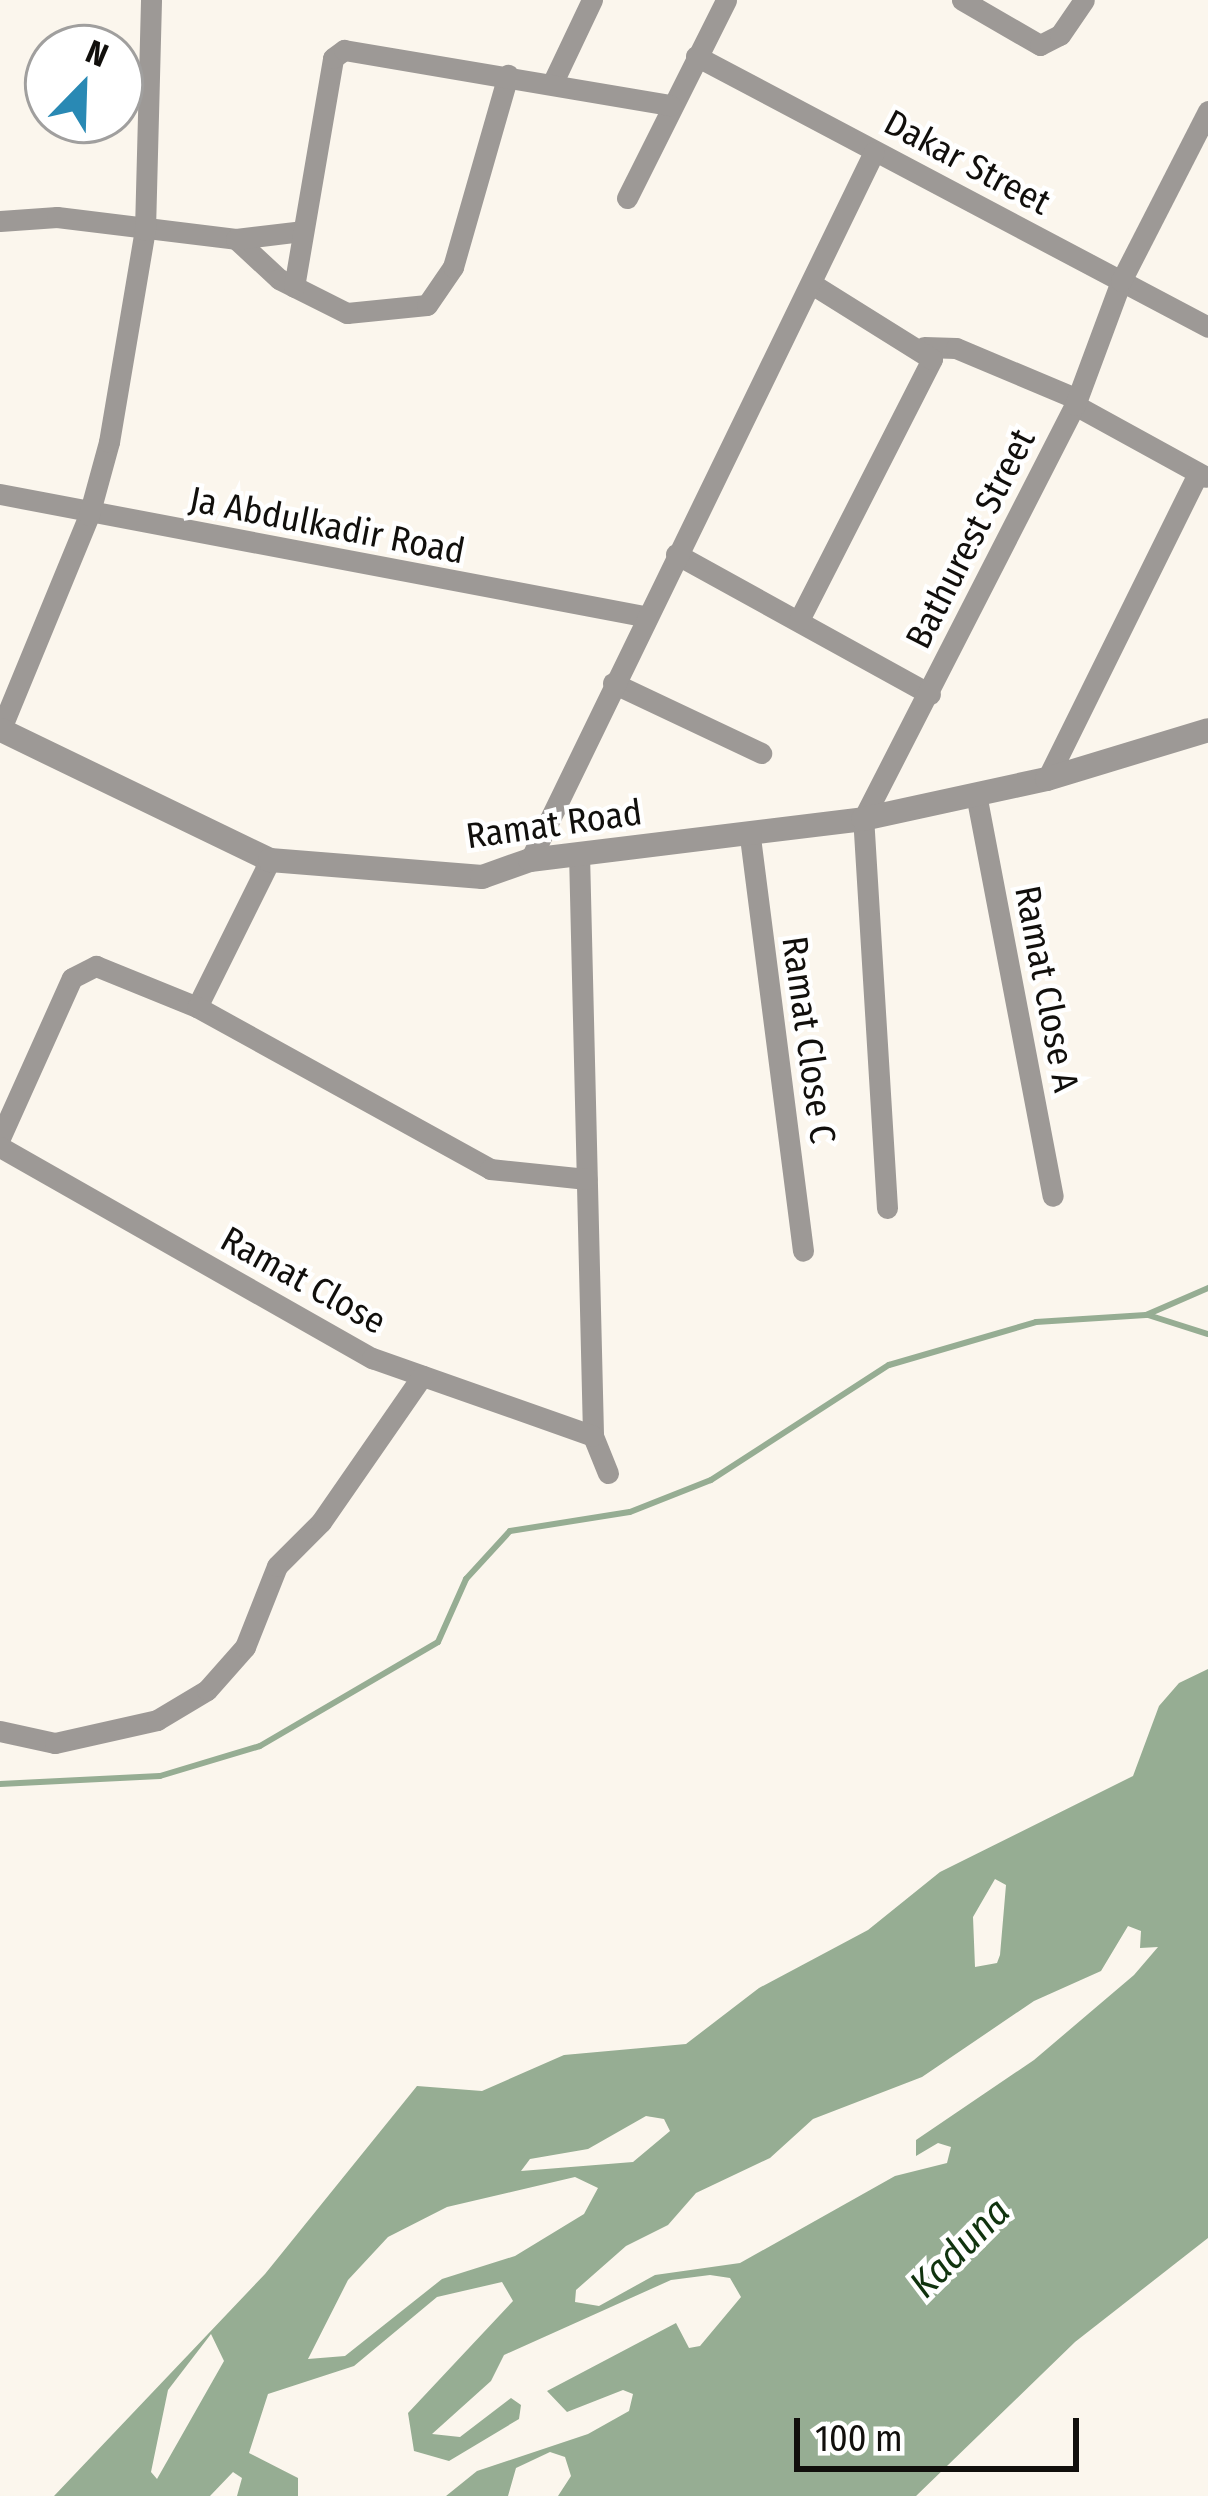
<!DOCTYPE html>
<html>
<head>
<meta charset="utf-8">
<style>
  body { margin:0 }
  #map { position:relative; width:1208px; height:2496px; overflow:hidden; background:#fbf6ed; font-family:"Fira Sans Condensed",sans-serif }
  div>[style] { position:absolute }
  .water>* { inset:0; background:#96ad93 }
  .stream>* { height:6px; margin:-3px; padding:0 3px; transform-origin:3px; border-radius:3px; background:#96ad93 }
  .minor>* { height:21px; margin:-10.5px; padding:0 10.5px; transform-origin:10.5px; border-radius:10.5px; background:#9d9996 }
  .tertiary>* { height:24px; margin:-12px; padding:0 12px; transform-origin:12px; border-radius:12px; background:#9d9996 }
  span { translate:-50% -50%; white-space:nowrap; text-align:center; line-height:1.15; -webkit-text-stroke:9px #fff; paint-order:stroke }
  .street-label { font-size:36px; color:#110f0c }
  .water-label { font-size:39px; color:#10330e; font-style:italic }
  .north { position:absolute; left:24px; top:24px; width:120px; height:120px; box-sizing:border-box; background:#fff; border:3px solid #a09f9e; border-radius:50%; rotate:23deg; font-size:33px; font-weight:700; line-height:48px; text-align:center; color:#110f0c }
  .north::after { content:''; display:block; margin:auto; width:42px; height:54px; background:#2989b4; clip-path:polygon(50% 0,100% 100%,50% 72%,0 100%) }
  .scale { position:absolute; left:794px; top:2418px; width:285px; height:54px; box-sizing:border-box; border:6px solid #110f0c; border-top:0; padding-left:15px; font-size:36px; line-height:42px; white-space:nowrap; color:#110f0c; -webkit-text-stroke:9px #fff; paint-order:stroke }
</style>
</head>
<body>
<div id="map">
  <div class="water">
    <i style="clip-path:polygon(evenodd,1208px 1669px,1208px 2238px,1075px 2342px,916px 2496px,558px 2496px,571px 2476px,565px 2457px,550px 2452px,516px 2468px,508px 2496px,446px 2496px,477px 2471px,588px 2434px,629px 2411px,633px 2394px,623px 2390px,567px 2412px,547px 2391px,676px 2323px,689px 2348px,700px 2346px,741px 2297px,730px 2278px,710px 2275px,671px 2280px,504px 2355px,491px 2381px,432px 2434px,460px 2437px,511px 2398px,521px 2405px,519px 2419px,449px 2461px,414px 2451px,408px 2413px,513px 2301px,502px 2282px,437px 2297px,354px 2366px,268px 2394px,249px 2453px,298px 2478px,298px 2496px,237px 2496px,242px 2478px,233px 2472px,210px 2496px,54px 2496px,265px 2274px,417px 2086px,482px 2091px,564px 2055px,686px 2044px,759px 1988px,868px 1930px,940px 1872px,1133px 1776px,1159px 1706px,1179px 1683px,1208px 1669px,995px 1879px,1006px 1885px,1000px 1955px,997px 1963px,975px 1967px,973px 1917px,995px 1879px,1208px 1669px,1128px 1926px,1141px 1931px,1140px 1948px,1158px 1947px,1134px 1975px,1034px 2060px,916px 2140px,916px 2156px,938px 2143px,951px 2147px,947px 2163px,895px 2176px,740px 2263px,655px 2275px,599px 2306px,575px 2302px,576px 2290px,626px 2246px,668px 2225px,696px 2193px,770px 2158px,813px 2119px,922px 2077px,1034px 2001px,1101px 1971px,1128px 1926px,1208px 1669px,646px 2116px,664px 2119px,670px 2131px,633px 2162px,521px 2171px,530px 2159px,588px 2149px,646px 2116px,1208px 1669px,575px 2177px,598px 2188px,584px 2214px,515px 2256px,442px 2279px,345px 2356px,308px 2359px,348px 2280px,388px 2237px,447px 2207px,575px 2177px,1208px 1669px,211px 2334px,224px 2361px,157px 2479px,151px 2472px,168px 2390px,211px 2334px)"></i>
  </div>
  <div class="stream">
    <i style="left:1148px;top:1315px;width:63px;rotate:17.6deg"></i>
    <i style="left:0;top:1784px;width:160px;rotate:-2.9deg"></i>
    <i style="left:160px;top:1776px;width:104px;rotate:-16.7deg"></i>
    <i style="left:260px;top:1746px;width:206px;rotate:-30.3deg"></i>
    <i style="left:438px;top:1642px;width:69px;rotate:-66deg"></i>
    <i style="left:466px;top:1579px;width:65px;rotate:-47.5deg"></i>
    <i style="left:510px;top:1531px;width:121px;rotate:-9deg"></i>
    <i style="left:630px;top:1512px;width:87px;rotate:-21.6deg"></i>
    <i style="left:711px;top:1480px;width:212px;rotate:-32.9deg"></i>
    <i style="left:889px;top:1365px;width:153px;rotate:-16.3deg"></i>
    <i style="left:1036px;top:1322px;width:110px;rotate:-3.6deg"></i>
    <i style="left:1146px;top:1315px;width:68px;rotate:-23.5deg"></i>
  </div>
  <div class="minor">
    <i style="left:962px;top:0;width:90px;rotate:30deg"></i>
    <i style="left:1040px;top:45px;width:22px;rotate:-27deg"></i>
    <i style="left:1060px;top:35px;width:42px;rotate:-55.6deg"></i>
    <i style="left:696px;top:56px;width:579px;rotate:27.89deg"></i>
    <i style="left:553px;top:82px;width:91px;rotate:-64.6deg"></i>
    <i style="left:627px;top:198px;width:221px;rotate:-63.4deg"></i>
    <i style="left:0;top:221px;width:57px;rotate:-4deg"></i>
    <i style="left:57px;top:217px;width:180px;rotate:7deg"></i>
    <i style="left:236px;top:239px;width:59px;rotate:42.9deg"></i>
    <i style="left:279px;top:279px;width:76px;rotate:26.6deg"></i>
    <i style="left:347px;top:313px;width:80px;rotate:-5.7deg"></i>
    <i style="left:427px;top:305px;width:46px;rotate:-55.6deg"></i>
    <i style="left:453px;top:267px;width:200px;rotate:-74deg"></i>
    <i style="left:236px;top:239px;width:66px;rotate:-6.9deg"></i>
    <i style="left:294px;top:287px;width:232px;rotate:-80.3deg"></i>
    <i style="left:333px;top:58px;width:14px;rotate:-36deg"></i>
    <i style="left:344px;top:50px;width:331px;rotate:9.6deg"></i>
    <i style="left:924px;top:347px;width:32px;rotate:2deg"></i>
    <i style="left:956px;top:348px;width:129px;rotate:22.8deg"></i>
    <i style="left:1075px;top:405px;width:149px;rotate:28.8deg"></i>
    <i style="left:0;top:494px;width:654px;rotate:10.74deg"></i>
    <i style="left:676px;top:554px;width:290px;rotate:28.9deg"></i>
    <i style="left:799px;top:620px;width:293px;rotate:-63deg"></i>
    <i style="left:932px;top:359px;width:142px;rotate:-148deg"></i>
    <i style="left:613px;top:683px;width:164px;rotate:25.3deg"></i>
    <i style="left:0;top:731px;width:234px;rotate:-67.6deg"></i>
    <i style="left:89px;top:515px;width:76px;rotate:-74.7deg"></i>
    <i style="left:109px;top:442px;width:215px;rotate:-80.4deg"></i>
    <i style="left:145px;top:230px;width:230px;rotate:-88.5deg"></i>
    <i style="left:1047px;top:779px;width:341px;rotate:-63.7deg"></i>
    <i style="left:976px;top:794px;width:409px;rotate:79.2deg"></i>
    <i style="left:750px;top:837px;width:417px;rotate:82.7deg"></i>
    <i style="left:579px;top:853px;width:583px;rotate:88.62deg"></i>
    <i style="left:593px;top:1436px;width:40px;rotate:68deg"></i>
    <i style="left:530px;top:860px;width:787px;rotate:-64.09deg"></i>
    <i style="left:197px;top:1007px;width:164px;rotate:-63.6deg"></i>
    <i style="left:0;top:1138px;width:175px;rotate:-65.8deg"></i>
    <i style="left:72px;top:978px;width:27px;rotate:-27deg"></i>
    <i style="left:96px;top:966px;width:109px;rotate:22.1deg"></i>
    <i style="left:197px;top:1007px;width:335px;rotate:28.9deg"></i>
    <i style="left:490px;top:1169px;width:97px;rotate:5.9deg"></i>
    <i style="left:0;top:1147px;width:428px;rotate:29.6deg"></i>
    <i style="left:372px;top:1358px;width:234px;rotate:19.4deg"></i>
    <i style="left:887px;top:1208px;width:390px;rotate:-93.5deg"></i>
    <i style="left:863px;top:819px;width:465px;rotate:-62.9deg"></i>
    <i style="left:1075px;top:405px;width:132px;rotate:-69.6deg"></i>
    <i style="left:1121px;top:281px;width:191px;rotate:-62.9deg"></i>
    <i style="left:0;top:1731px;width:56px;rotate:12.3deg"></i>
    <i style="left:55px;top:1743px;width:105px;rotate:-12.7deg"></i>
    <i style="left:157px;top:1720px;width:58px;rotate:-31deg"></i>
    <i style="left:207px;top:1690px;width:57px;rotate:-48.5deg"></i>
    <i style="left:245px;top:1647px;width:87px;rotate:-68.4deg"></i>
    <i style="left:277px;top:1566px;width:62px;rotate:-45deg"></i>
    <i style="left:321px;top:1522px;width:178px;rotate:-55.3deg"></i>
  </div>
  <div class="tertiary">
    <i style="left:1px;top:730px;width:299px;rotate:25.8deg"></i>
    <i style="left:270px;top:860px;width:213px;rotate:4.6deg"></i>
    <i style="left:482px;top:877px;width:51px;rotate:-19.5deg"></i>
    <i style="left:530px;top:860px;width:336px;rotate:-7deg"></i>
    <i style="left:863px;top:819px;width:188px;rotate:-12.3deg"></i>
    <i style="left:1047px;top:779px;width:168px;rotate:-16.9deg"></i>
  </div>
  <div class="street-label">
    <span style="left:967px;top:163px;rotate:28deg">Dakar Street</span>
    <span style="left:327px;top:526px;rotate:11deg">Ja Abdulkadir Road</span>
    <span style="left:971px;top:539px;rotate:-63deg">Bathurest Street</span>
    <span style="left:554px;top:825px;rotate:-8deg">Ramat Road</span>
    <span style="left:1046px;top:989px;rotate:79deg">Ramat Close A</span>
    <span style="left:808px;top:1040px;rotate:82deg">Ramat Close C</span>
    <span style="left:303px;top:1281px;rotate:29deg">Ramat Close</span>
  </div>
  <div class="water-label">
    <span style="left:960px;top:2248px;rotate:-45deg">Kaduna</span>
  </div>
  <div class="north">N</div>
  <div class="scale">100 m</div>
</div>
</body>
</html>
